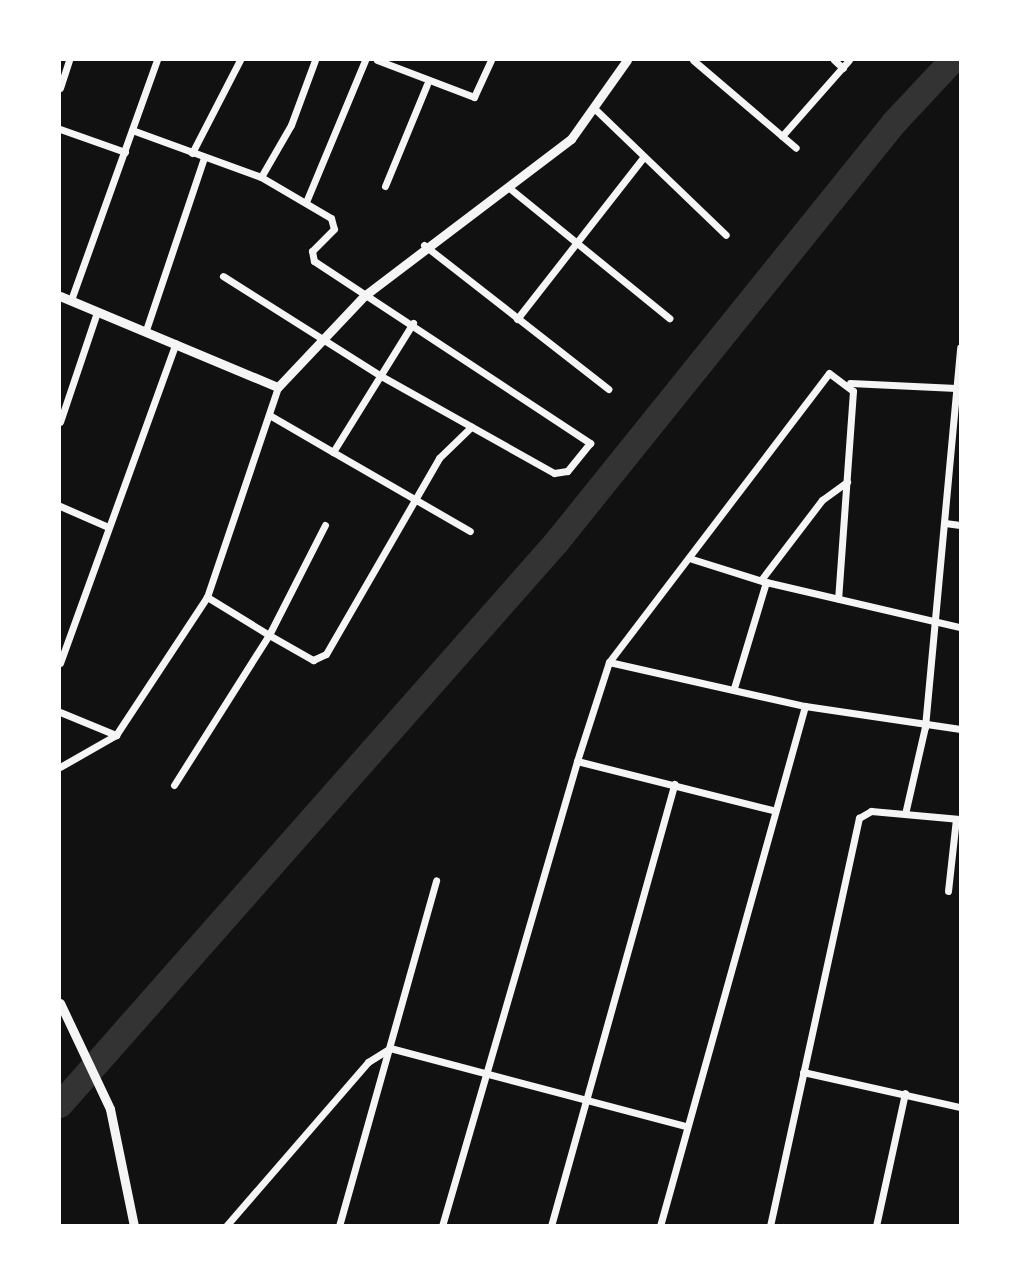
<!DOCTYPE html>
<html>
<head>
<meta charset="utf-8">
<style>
  body { margin:0 }
  #map { position:relative; width:1020px; height:1285px; overflow:hidden; background:#111; font-family:Merriweather,serif }
  div>[style] { position:absolute }
  .river>* { height:26px; margin:-13px; padding:0 13px; transform-origin:13px; border-radius:13px; background:#333 }
  .minor>* { height:7px; margin:-3.5px; padding:0 3.5px; transform-origin:3.5px; border-radius:3.5px; background:#f5f5f5 }
  .tertiary>* { height:9px; margin:-4.5px; padding:0 4.5px; transform-origin:4.5px; border-radius:4.5px; background:#f5f5f5 }
  span { translate:-50% -50%; white-space:nowrap; text-align:center; line-height:1.15; -webkit-text-stroke:7px #fff; paint-order:stroke }
  .frame { position:absolute; inset:0; border:61px solid #fff; pointer-events:none }
</style>
</head>
<body>
<div id="map">
  <div class="river">
    <i style="left:60px;top:1105px;width:750px;rotate:-48.57deg"></i>
    <i style="left:556px;top:543px;width:539px;rotate:-51.17deg"></i>
    <i style="left:894px;top:123px;width:86px;rotate:-46.9deg"></i>
  </div>
  <div class="minor">
    <i style="left:377px;top:60px;width:104px;rotate:20.9deg"></i>
    <i style="left:474px;top:97px;width:41px;rotate:-65.3deg"></i>
    <i style="left:693px;top:60px;width:135px;rotate:40.5deg"></i>
    <i style="left:834px;top:60px;width:12px;rotate:42deg"></i>
    <i style="left:60px;top:88px;width:29px;rotate:-72deg"></i>
    <i style="left:596px;top:110px;width:180px;rotate:43.9deg"></i>
    <i style="left:60px;top:129px;width:69px;rotate:19.5deg"></i>
    <i style="left:132px;top:130px;width:137px;rotate:20deg"></i>
    <i style="left:261px;top:177px;width:81px;rotate:30.4deg"></i>
    <i style="left:331px;top:218px;width:11px;rotate:75deg"></i>
    <i style="left:334px;top:229px;width:31px;rotate:135deg"></i>
    <i style="left:312px;top:251px;width:10px;rotate:79deg"></i>
    <i style="left:314px;top:261px;width:331px;rotate:33.4deg"></i>
    <i style="left:590px;top:443px;width:36px;rotate:129deg"></i>
    <i style="left:567px;top:471px;width:13px;rotate:171deg"></i>
    <i style="left:554px;top:473px;width:198px;rotate:-150.7deg"></i>
    <i style="left:381px;top:376px;width:187px;rotate:-147.7deg"></i>
    <i style="left:782px;top:136px;width:101px;rotate:-48.6deg"></i>
    <i style="left:192px;top:153px;width:105px;rotate:-62.7deg"></i>
    <i style="left:261px;top:177px;width:60px;rotate:-60deg"></i>
    <i style="left:291px;top:125px;width:69px;rotate:-69.7deg"></i>
    <i style="left:385px;top:186px;width:110px;rotate:-67.6deg"></i>
    <i style="left:508px;top:187px;width:208px;rotate:39.1deg"></i>
    <i style="left:306px;top:202px;width:154px;rotate:-67.4deg"></i>
    <i style="left:424px;top:245px;width:234px;rotate:38deg"></i>
    <i style="left:71px;top:300px;width:255px;rotate:-70.3deg"></i>
    <i style="left:517px;top:319px;width:204px;rotate:-52deg"></i>
    <i style="left:146px;top:330px;width:182px;rotate:-71.4deg"></i>
    <i style="left:850px;top:383px;width:106px;rotate:2.7deg"></i>
    <i style="left:271px;top:416px;width:72px;rotate:30.1deg"></i>
    <i style="left:333px;top:452px;width:152px;rotate:-58.2deg"></i>
    <i style="left:60px;top:422px;width:116px;rotate:-71.4deg"></i>
    <i style="left:333px;top:452px;width:158px;rotate:30deg"></i>
    <i style="left:60px;top:506px;width:50px;rotate:23.5deg"></i>
    <i style="left:945px;top:523px;width:15px;rotate:8deg"></i>
    <i style="left:325px;top:525px;width:123px;rotate:117deg"></i>
    <i style="left:269px;top:635px;width:51px;rotate:29.6deg"></i>
    <i style="left:313px;top:660px;width:14px;rotate:-25deg"></i>
    <i style="left:326px;top:654px;width:226px;rotate:-60deg"></i>
    <i style="left:439px;top:458px;width:45px;rotate:-44.1deg"></i>
    <i style="left:692px;top:559px;width:77px;rotate:17.5deg"></i>
    <i style="left:761px;top:580px;width:101px;rotate:-52.7deg"></i>
    <i style="left:822px;top:500px;width:31px;rotate:-36deg"></i>
    <i style="left:609px;top:662px;width:363px;rotate:-52.7deg"></i>
    <i style="left:829px;top:373px;width:30px;rotate:37deg"></i>
    <i style="left:853px;top:391px;width:208px;rotate:94.1deg"></i>
    <i style="left:60px;top:663px;width:340px;rotate:-70.1deg"></i>
    <i style="left:734px;top:688px;width:111px;rotate:-73.2deg"></i>
    <i style="left:766px;top:582px;width:199px;rotate:13.1deg"></i>
    <i style="left:60px;top:712px;width:61px;rotate:22.3deg"></i>
    <i style="left:577px;top:761px;width:104px;rotate:-72.1deg"></i>
    <i style="left:609px;top:662px;width:201px;rotate:12.7deg"></i>
    <i style="left:805px;top:706px;width:157px;rotate:8.4deg"></i>
    <i style="left:60px;top:767px;width:64px;rotate:-29.7deg"></i>
    <i style="left:116px;top:735px;width:165px;rotate:-56.6deg"></i>
    <i style="left:207px;top:597px;width:222px;rotate:-71.3deg"></i>
    <i style="left:174px;top:785px;width:178px;rotate:-57.7deg"></i>
    <i style="left:269px;top:635px;width:73px;rotate:-148.5deg"></i>
    <i style="left:905px;top:814px;width:89px;rotate:-77.1deg"></i>
    <i style="left:925px;top:727px;width:381px;rotate:-84.7deg"></i>
    <i style="left:948px;top:891px;width:72px;rotate:-83.7deg"></i>
    <i style="left:803px;top:1072px;width:161px;rotate:12.6deg"></i>
    <i style="left:226px;top:1226px;width:217px;rotate:-49.1deg"></i>
    <i style="left:368px;top:1062px;width:26px;rotate:-32deg"></i>
    <i style="left:390px;top:1048px;width:305px;rotate:14.8deg"></i>
    <i style="left:339px;top:1226px;width:359px;rotate:-74.3deg"></i>
    <i style="left:442px;top:1226px;width:484px;rotate:-73.8deg"></i>
    <i style="left:577px;top:761px;width:201px;rotate:14.1deg"></i>
    <i style="left:551px;top:1226px;width:459px;rotate:-74.4deg"></i>
    <i style="left:660px;top:1226px;width:540px;rotate:-74.42deg"></i>
    <i style="left:770px;top:1226px;width:418px;rotate:-77.7deg"></i>
    <i style="left:859px;top:818px;width:14px;rotate:-30deg"></i>
    <i style="left:871px;top:811px;width:89px;rotate:5.1deg"></i>
    <i style="left:876px;top:1226px;width:136px;rotate:-77.7deg"></i>
  </div>
  <div class="tertiary">
    <i style="left:60px;top:296px;width:236px;rotate:22.7deg"></i>
    <i style="left:278px;top:387px;width:125px;rotate:-46.6deg"></i>
    <i style="left:364px;top:296px;width:260px;rotate:-37.2deg"></i>
    <i style="left:571px;top:139px;width:97px;rotate:-54.7deg"></i>
    <i style="left:60px;top:1003px;width:117px;rotate:64.7deg"></i>
    <i style="left:110px;top:1109px;width:119px;rotate:78.4deg"></i>
  </div>
  <div class="frame"></div>
</div>
</body>
</html>
